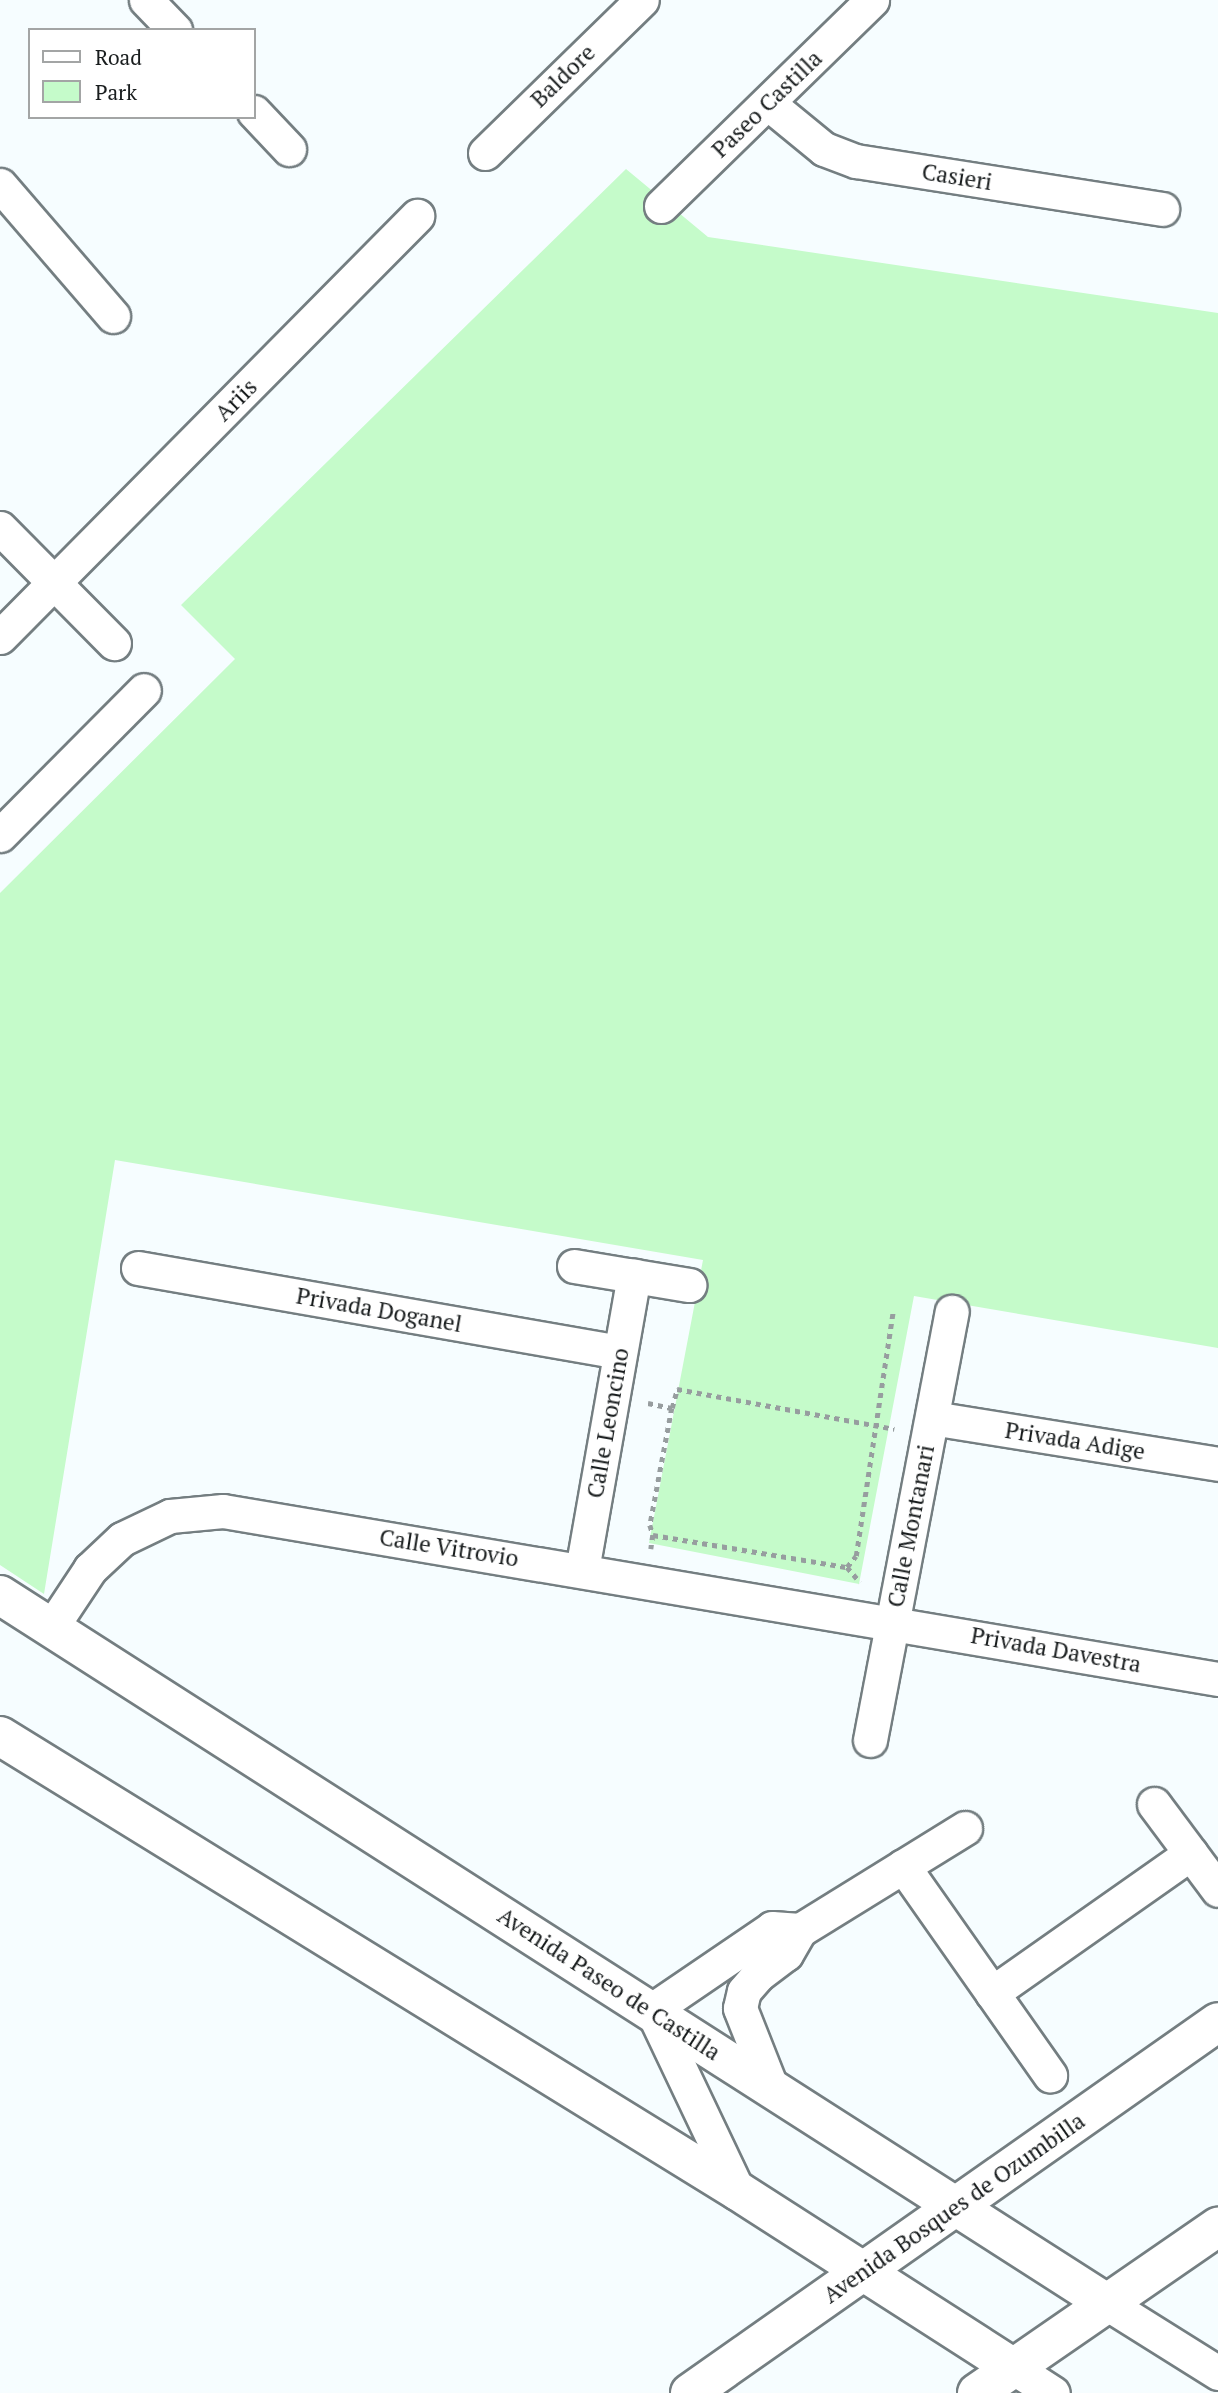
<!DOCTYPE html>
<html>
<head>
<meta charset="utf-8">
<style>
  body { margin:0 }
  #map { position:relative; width:1218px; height:2393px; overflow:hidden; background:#f6fdff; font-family:"PT Serif",serif }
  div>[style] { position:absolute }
  .green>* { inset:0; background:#c5fbca }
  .path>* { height:4.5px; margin-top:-2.25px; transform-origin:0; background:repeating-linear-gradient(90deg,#979d9f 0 5px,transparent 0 10px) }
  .roads { filter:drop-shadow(2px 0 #747e81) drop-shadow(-2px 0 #747e81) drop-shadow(0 2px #747e81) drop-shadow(0 -2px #747e81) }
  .street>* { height:33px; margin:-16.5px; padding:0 16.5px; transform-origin:16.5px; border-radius:16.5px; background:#fff }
  .secondary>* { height:38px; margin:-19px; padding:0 19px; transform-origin:19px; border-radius:19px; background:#fff }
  span { translate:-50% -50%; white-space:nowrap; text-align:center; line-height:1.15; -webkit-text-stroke:7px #fff; paint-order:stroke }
  .street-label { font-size:23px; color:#191d1e }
  .legend { position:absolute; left:28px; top:28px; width:228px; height:91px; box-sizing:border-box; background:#fff; border:2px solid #a3a5a5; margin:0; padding:9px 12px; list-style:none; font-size:21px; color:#191d1e }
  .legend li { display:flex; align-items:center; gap:14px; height:35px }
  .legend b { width:35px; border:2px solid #a3a5a5 }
</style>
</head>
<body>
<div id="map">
  <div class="green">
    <i style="clip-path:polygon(626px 169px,708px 237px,1218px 313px,1218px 1348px,914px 1296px,859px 1584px,649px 1543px,703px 1260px,115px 1160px,44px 1594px,0 1565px,0 893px,235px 659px,181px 605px)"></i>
  </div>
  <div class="path">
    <i style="left:648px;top:1403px;width:25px;rotate:12deg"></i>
    <i style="left:672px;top:1408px;width:119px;rotate:100.6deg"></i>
    <i style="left:650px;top:1525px;width:10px;rotate:73deg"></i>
    <i style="left:653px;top:1535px;width:14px;rotate:98deg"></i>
    <i style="left:672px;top:1408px;width:20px;rotate:-75deg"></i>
    <i style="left:677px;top:1389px;width:221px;rotate:10.4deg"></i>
    <i style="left:653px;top:1535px;width:197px;rotate:9.4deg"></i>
    <i style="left:847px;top:1567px;width:20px;rotate:49deg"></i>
    <i style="left:847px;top:1567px;width:14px;rotate:-51deg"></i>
    <i style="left:856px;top:1556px;width:248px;rotate:-81.4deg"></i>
  </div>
  <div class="roads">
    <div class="street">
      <i style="left:146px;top:0;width:42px;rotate:46deg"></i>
      <i style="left:769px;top:104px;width:71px;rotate:39.3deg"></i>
      <i style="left:824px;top:149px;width:34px;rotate:21deg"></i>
      <i style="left:856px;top:161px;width:310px;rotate:8.9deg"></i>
      <i style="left:254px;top:112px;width:51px;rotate:46.6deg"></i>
      <i style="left:485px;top:153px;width:219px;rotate:-44.3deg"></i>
      <i style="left:0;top:185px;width:173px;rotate:49.2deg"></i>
      <i style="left:661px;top:206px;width:295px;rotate:-44.3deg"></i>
      <i style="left:0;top:528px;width:162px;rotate:45.3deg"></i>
      <i style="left:0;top:637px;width:593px;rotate:-45.27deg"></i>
      <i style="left:0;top:835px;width:204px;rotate:-45.2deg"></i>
      <i style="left:574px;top:1266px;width:117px;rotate:9.4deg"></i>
      <i style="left:138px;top:1268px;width:489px;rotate:9.9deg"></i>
      <i style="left:932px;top:1418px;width:290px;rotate:9.1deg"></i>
      <i style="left:582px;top:1570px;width:299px;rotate:-80deg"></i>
      <i style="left:51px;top:1628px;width:71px;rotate:-56.5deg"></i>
      <i style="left:90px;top:1569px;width:44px;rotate:-43.2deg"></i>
      <i style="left:122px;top:1539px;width:53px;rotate:-25.6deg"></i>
      <i style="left:170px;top:1516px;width:53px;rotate:-5.4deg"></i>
      <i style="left:223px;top:1511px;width:1009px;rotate:9.58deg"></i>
      <i style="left:870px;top:1740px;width:436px;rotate:-79.2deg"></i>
      <i style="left:1154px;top:1804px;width:107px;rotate:53.3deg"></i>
      <i style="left:903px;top:1866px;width:256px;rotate:54.9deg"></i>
      <i style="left:992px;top:1993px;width:243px;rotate:-35.1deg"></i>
      <i style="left:772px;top:2089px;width:87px;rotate:-111.6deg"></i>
      <i style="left:740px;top:2008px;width:17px;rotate:-77deg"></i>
      <i style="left:744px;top:1991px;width:23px;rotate:-49deg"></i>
      <i style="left:759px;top:1974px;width:34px;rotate:-37deg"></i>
      <i style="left:786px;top:1954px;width:28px;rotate:-60deg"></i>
      <i style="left:800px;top:1930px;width:194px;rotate:-31.7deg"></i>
      <i style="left:738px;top:2191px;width:200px;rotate:-115.4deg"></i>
      <i style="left:652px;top:2010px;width:145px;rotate:-34.3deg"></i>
      <i style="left:772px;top:1928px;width:28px;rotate:4deg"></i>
      <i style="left:1108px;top:2304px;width:130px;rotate:32.1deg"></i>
      <i style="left:1014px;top:2368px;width:46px;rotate:32.7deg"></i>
    </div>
    <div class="secondary">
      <i style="left:0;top:1595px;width:1315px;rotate:32.61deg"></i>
      <i style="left:0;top:1736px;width:867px;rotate:31.66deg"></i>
      <i style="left:738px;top:2191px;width:328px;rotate:32.7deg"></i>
      <i style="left:690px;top:2393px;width:645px;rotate:-35.09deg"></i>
      <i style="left:977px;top:2393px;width:293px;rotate:-34.6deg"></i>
    </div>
  </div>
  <div class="street-label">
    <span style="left:563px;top:76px;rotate:-44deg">Baldore</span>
    <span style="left:767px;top:104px;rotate:-44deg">Paseo Castilla</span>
    <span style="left:957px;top:177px;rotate:9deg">Casieri</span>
    <span style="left:236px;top:400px;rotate:-45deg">Ariis</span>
    <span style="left:379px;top:1310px;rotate:10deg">Privada Doganel</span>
    <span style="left:608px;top:1423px;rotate:-80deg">Calle Leoncino</span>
    <span style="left:1075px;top:1441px;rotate:9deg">Privada Adige</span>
    <span style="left:911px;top:1526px;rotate:-79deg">Calle Montanari</span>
    <span style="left:449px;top:1548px;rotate:9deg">Calle Vitrovio</span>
    <span style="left:1056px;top:1650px;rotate:10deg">Privada Davestra</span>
    <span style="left:609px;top:1984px;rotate:33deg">Avenida Paseo de Castilla</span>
    <span style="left:954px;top:2208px;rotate:-35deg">Avenida Bosques de Ozumbilla</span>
  </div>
  <ul class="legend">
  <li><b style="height:9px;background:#fff"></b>Road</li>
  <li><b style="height:19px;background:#c5fbca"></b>Park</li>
  </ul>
</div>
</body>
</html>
